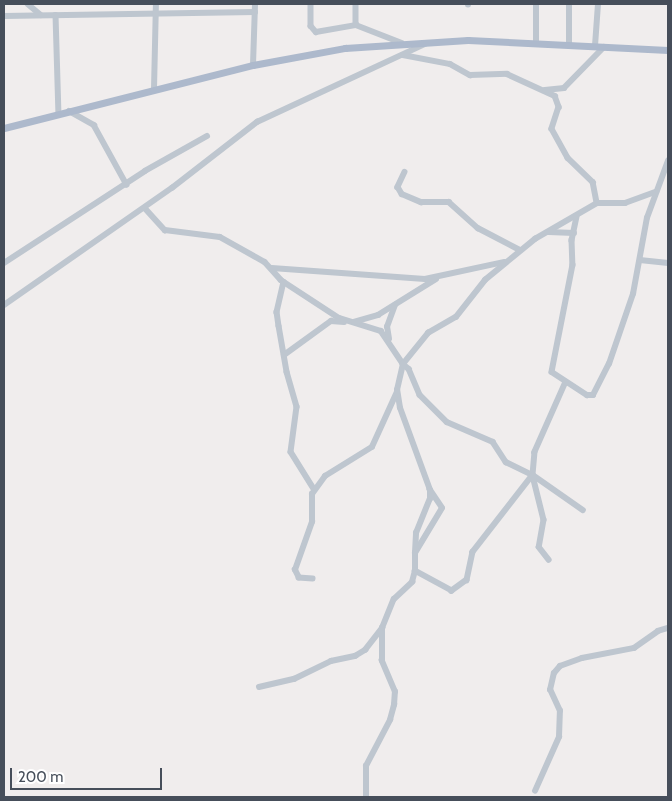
<!DOCTYPE html>
<html>
<head>
<meta charset="utf-8">
<style>
  body { margin:0 }
  #map { position:relative; width:672px; height:801px; overflow:hidden; background:#f0eded; font-family:Cabin,sans-serif }
  div>[style] { position:absolute }
  .minor>* { height:5.5px; margin:-2.75px; padding:0 2.75px; transform-origin:2.75px; border-radius:2.75px; background:#bec6cf }
  .major>* { height:7px; margin:-3.5px; padding:0 3.5px; transform-origin:3.5px; border-radius:3.5px; background:#adb9cc }
  span { translate:-50% -50%; white-space:nowrap; text-align:center; line-height:1.15; -webkit-text-stroke:4.5px #fff; paint-order:stroke }
  .frame { position:absolute; inset:0; border:5px solid #464e5a; pointer-events:none }
  .scale { position:absolute; left:10px; top:768px; width:152px; height:22px; box-sizing:border-box; border:2px solid #464e5a; border-top:0; padding-left:6px; font-size:15px; line-height:18px; white-space:nowrap; color:#464e5a; -webkit-text-stroke:4px #fff; paint-order:stroke }
</style>
</head>
<body>
<div id="map">
  <div class="minor">
    <i style="left:28px;top:4px;width:17px;rotate:40deg"></i>
    <i style="left:311px;top:4px;width:22px;rotate:90deg"></i>
    <i style="left:311px;top:26px;width:8px;rotate:50deg"></i>
    <i style="left:316px;top:32px;width:41px;rotate:-9.9deg"></i>
    <i style="left:356px;top:25px;width:49px;rotate:21.4deg"></i>
    <i style="left:356px;top:4px;width:21px;rotate:90deg"></i>
    <i style="left:468px;top:5px;width:1px;rotate:-90deg"></i>
    <i style="left:56px;top:15px;width:99px;rotate:88.3deg"></i>
    <i style="left:4px;top:16px;width:251px;rotate:-0.9deg"></i>
    <i style="left:536px;top:44px;width:40px;rotate:-90deg"></i>
    <i style="left:569px;top:45px;width:41px;rotate:-90deg"></i>
    <i style="left:595px;top:46px;width:42px;rotate:-85.9deg"></i>
    <i style="left:403px;top:55px;width:48px;rotate:10.8deg"></i>
    <i style="left:450px;top:64px;width:23px;rotate:29deg"></i>
    <i style="left:470px;top:75px;width:37px;rotate:-2deg"></i>
    <i style="left:507px;top:74px;width:53px;rotate:24.6deg"></i>
    <i style="left:555px;top:96px;width:12px;rotate:70deg"></i>
    <i style="left:559px;top:107px;width:23px;rotate:108deg"></i>
    <i style="left:552px;top:129px;width:33px;rotate:61deg"></i>
    <i style="left:568px;top:158px;width:35px;rotate:44deg"></i>
    <i style="left:593px;top:182px;width:21px;rotate:79deg"></i>
    <i style="left:253px;top:65px;width:61px;rotate:-88.1deg"></i>
    <i style="left:154px;top:89px;width:85px;rotate:-88.7deg"></i>
    <i style="left:545px;top:90px;width:19px;rotate:-6deg"></i>
    <i style="left:564px;top:88px;width:57px;rotate:-45.7deg"></i>
    <i style="left:69px;top:111px;width:29px;rotate:29deg"></i>
    <i style="left:94px;top:125px;width:68px;rotate:61.2deg"></i>
    <i style="left:405px;top:172px;width:17px;rotate:115deg"></i>
    <i style="left:398px;top:187px;width:8px;rotate:60deg"></i>
    <i style="left:402px;top:194px;width:21px;rotate:23deg"></i>
    <i style="left:421px;top:202px;width:28px"></i>
    <i style="left:449px;top:202px;width:39px;rotate:42deg"></i>
    <i style="left:478px;top:228px;width:47px;rotate:27.6deg"></i>
    <i style="left:145px;top:208px;width:30px;rotate:48deg"></i>
    <i style="left:165px;top:230px;width:55px;rotate:7.3deg"></i>
    <i style="left:220px;top:237px;width:51px;rotate:29.1deg"></i>
    <i style="left:265px;top:262px;width:24px;rotate:48deg"></i>
    <i style="left:281px;top:280px;width:69px;rotate:33.2deg"></i>
    <i style="left:339px;top:318px;width:44px;rotate:17.2deg"></i>
    <i style="left:381px;top:331px;width:40px;rotate:56deg"></i>
    <i style="left:403px;top:364px;width:40px;rotate:-51deg"></i>
    <i style="left:428px;top:333px;width:32px;rotate:-30deg"></i>
    <i style="left:456px;top:317px;width:47px;rotate:-51.9deg"></i>
    <i style="left:485px;top:280px;width:65px;rotate:-39.4deg"></i>
    <i style="left:535px;top:239px;width:72px;rotate:-30.1deg"></i>
    <i style="left:597px;top:203px;width:28px"></i>
    <i style="left:625px;top:203px;width:33px;rotate:-20deg"></i>
    <i style="left:577px;top:217px;width:24px;rotate:102deg"></i>
    <i style="left:572px;top:240px;width:25px;rotate:88deg"></i>
    <i style="left:573px;top:265px;width:109px;rotate:101.1deg"></i>
    <i style="left:552px;top:372px;width:42px;rotate:33.3deg"></i>
    <i style="left:587px;top:395px;width:6px"></i>
    <i style="left:593px;top:395px;width:35px;rotate:-63deg"></i>
    <i style="left:609px;top:364px;width:74px;rotate:-71.1deg"></i>
    <i style="left:633px;top:294px;width:77px;rotate:-79.6deg"></i>
    <i style="left:647px;top:218px;width:61px;rotate:-69.8deg"></i>
    <i style="left:549px;top:232px;width:25px;rotate:2deg"></i>
    <i style="left:640px;top:260px;width:28px;rotate:6deg"></i>
    <i style="left:4px;top:263px;width:168px;rotate:-33.1deg"></i>
    <i style="left:145px;top:171px;width:71px;rotate:-29.4deg"></i>
    <i style="left:272px;top:268px;width:153px;rotate:4.1deg"></i>
    <i style="left:425px;top:279px;width:81px;rotate:-12.1deg"></i>
    <i style="left:284px;top:282px;width:31px;rotate:103deg"></i>
    <i style="left:277px;top:312px;width:14px;rotate:82deg"></i>
    <i style="left:279px;top:326px;width:47px;rotate:80.1deg"></i>
    <i style="left:287px;top:372px;width:36px;rotate:74deg"></i>
    <i style="left:297px;top:407px;width:45px;rotate:97.6deg"></i>
    <i style="left:291px;top:452px;width:44px;rotate:58.1deg"></i>
    <i style="left:4px;top:305px;width:205px;rotate:-34.9deg"></i>
    <i style="left:172px;top:188px;width:108px;rotate:-37.8deg"></i>
    <i style="left:257px;top:122px;width:185px;rotate:-24.9deg"></i>
    <i style="left:354px;top:322px;width:25px;rotate:-16deg"></i>
    <i style="left:378px;top:315px;width:68px;rotate:-31.8deg"></i>
    <i style="left:389px;top:339px;width:12px;rotate:-99deg"></i>
    <i style="left:387px;top:327px;width:23px;rotate:-70deg"></i>
    <i style="left:284px;top:355px;width:58px;rotate:-35.9deg"></i>
    <i style="left:331px;top:321px;width:13px;rotate:4deg"></i>
    <i style="left:566px;top:382px;width:77px;rotate:113.9deg"></i>
    <i style="left:535px;top:452px;width:23px;rotate:95deg"></i>
    <i style="left:533px;top:475px;width:98px;rotate:127.9deg"></i>
    <i style="left:473px;top:552px;width:29px;rotate:102deg"></i>
    <i style="left:467px;top:580px;width:19px;rotate:144deg"></i>
    <i style="left:452px;top:591px;width:42px;rotate:-151.6deg"></i>
    <i style="left:415px;top:571px;width:18px;rotate:-90deg"></i>
    <i style="left:415px;top:553px;width:52px;rotate:-59deg"></i>
    <i style="left:442px;top:508px;width:22px;rotate:-124deg"></i>
    <i style="left:430px;top:490px;width:87px;rotate:-110.1deg"></i>
    <i style="left:400px;top:408px;width:18px;rotate:-99deg"></i>
    <i style="left:397px;top:390px;width:27px;rotate:-77deg"></i>
    <i style="left:403px;top:364px;width:8px;rotate:40deg"></i>
    <i style="left:409px;top:369px;width:28px;rotate:67deg"></i>
    <i style="left:420px;top:395px;width:38px;rotate:45deg"></i>
    <i style="left:447px;top:422px;width:50px;rotate:23.5deg"></i>
    <i style="left:493px;top:442px;width:24px;rotate:57deg"></i>
    <i style="left:506px;top:462px;width:30px;rotate:26deg"></i>
    <i style="left:533px;top:475px;width:61px;rotate:35deg"></i>
    <i style="left:533px;top:476px;width:45px;rotate:76deg"></i>
    <i style="left:544px;top:520px;width:27px;rotate:100deg"></i>
    <i style="left:539px;top:547px;width:16px;rotate:52deg"></i>
    <i style="left:415px;top:553px;width:20px;rotate:-87deg"></i>
    <i style="left:416px;top:533px;width:37px;rotate:-68deg"></i>
    <i style="left:430px;top:499px;width:8px;rotate:-90deg"></i>
    <i style="left:313px;top:579px;width:14px;rotate:-176deg"></i>
    <i style="left:299px;top:578px;width:9px;rotate:-117deg"></i>
    <i style="left:295px;top:570px;width:51px;rotate:-70.5deg"></i>
    <i style="left:312px;top:522px;width:28px;rotate:-90deg"></i>
    <i style="left:312px;top:494px;width:22px;rotate:-54deg"></i>
    <i style="left:325px;top:476px;width:55px;rotate:-31.7deg"></i>
    <i style="left:372px;top:447px;width:60px;rotate:-65.6deg"></i>
    <i style="left:259px;top:687px;width:36px;rotate:-13deg"></i>
    <i style="left:294px;top:679px;width:41px;rotate:-25.9deg"></i>
    <i style="left:331px;top:661px;width:25px;rotate:-12deg"></i>
    <i style="left:355px;top:656px;width:12px;rotate:-31deg"></i>
    <i style="left:365px;top:650px;width:28px;rotate:-52deg"></i>
    <i style="left:535px;top:791px;width:59px;rotate:-66deg"></i>
    <i style="left:559px;top:737px;width:26px;rotate:-88deg"></i>
    <i style="left:560px;top:711px;width:23px;rotate:-115deg"></i>
    <i style="left:550px;top:690px;width:17px;rotate:-77deg"></i>
    <i style="left:554px;top:673px;width:9px;rotate:-49deg"></i>
    <i style="left:560px;top:666px;width:23px;rotate:-20deg"></i>
    <i style="left:582px;top:658px;width:53px;rotate:-10.9deg"></i>
    <i style="left:634px;top:648px;width:29px;rotate:-35deg"></i>
    <i style="left:658px;top:631px;width:10px;rotate:-17deg"></i>
    <i style="left:366px;top:797px;width:31px;rotate:-90deg"></i>
    <i style="left:366px;top:766px;width:52px;rotate:-62.4deg"></i>
    <i style="left:390px;top:720px;width:16px;rotate:-75deg"></i>
    <i style="left:394px;top:705px;width:13px;rotate:-86deg"></i>
    <i style="left:395px;top:692px;width:34px;rotate:-113deg"></i>
    <i style="left:382px;top:661px;width:33px;rotate:-90deg"></i>
    <i style="left:382px;top:628px;width:31px;rotate:-68deg"></i>
    <i style="left:394px;top:599px;width:25px;rotate:-43deg"></i>
    <i style="left:412px;top:582px;width:11px;rotate:-75deg"></i>
  </div>
  <div class="major">
    <i style="left:4px;top:128px;width:257px;rotate:-14.2deg"></i>
    <i style="left:253px;top:65px;width:94px;rotate:-10.5deg"></i>
    <i style="left:345px;top:48px;width:123px;rotate:-3.7deg"></i>
    <i style="left:468px;top:40px;width:200px;rotate:2.9deg"></i>
  </div>
  <div class="frame"></div>
  <div class="scale">200 m</div>
</div>
</body>
</html>
